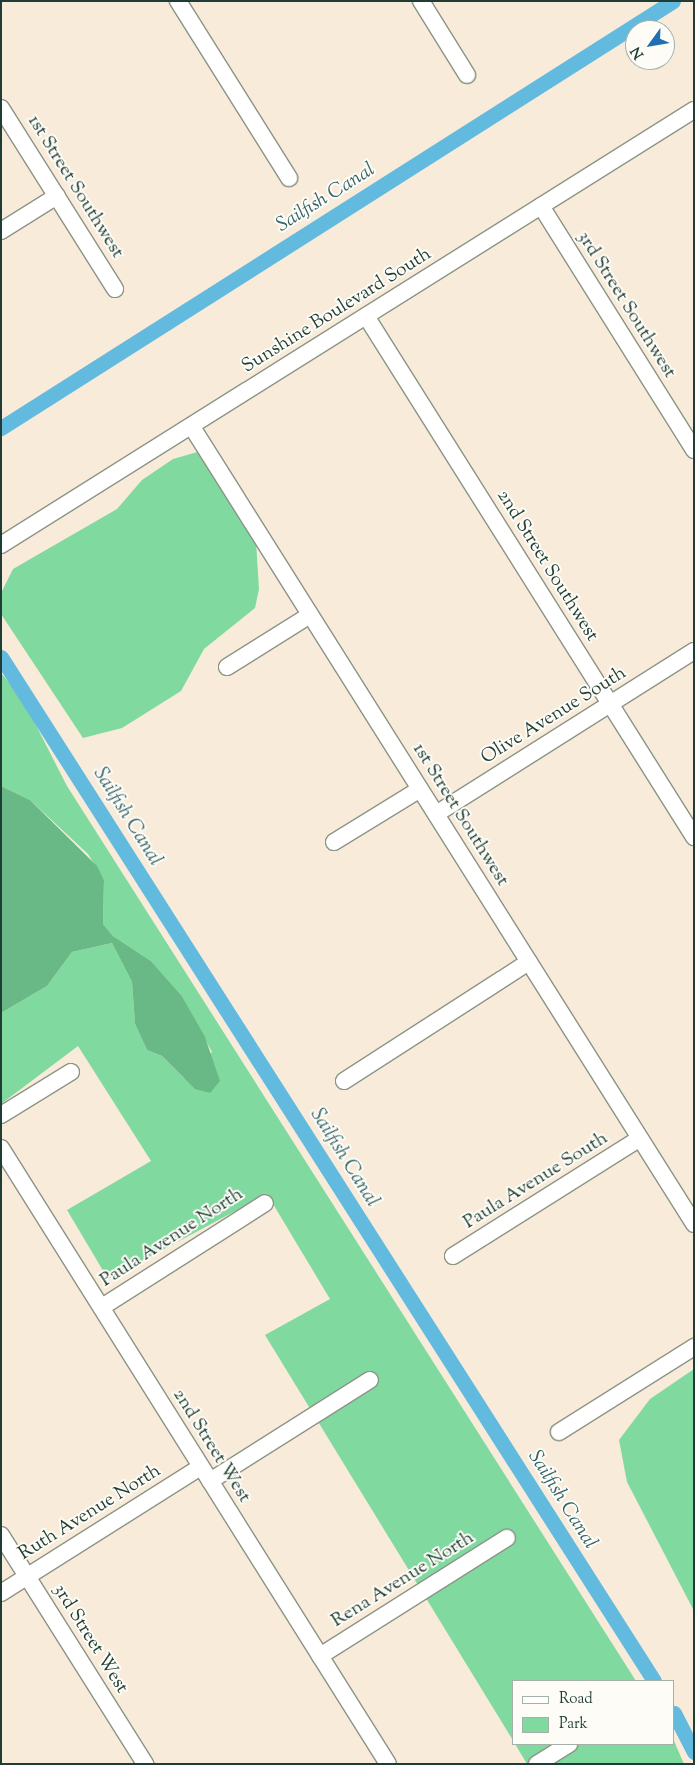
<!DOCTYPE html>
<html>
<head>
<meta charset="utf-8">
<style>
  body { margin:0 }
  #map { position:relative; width:695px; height:1765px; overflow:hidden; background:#f9ebd9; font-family:"Sorts Mill Goudy",serif }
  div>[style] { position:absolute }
  .green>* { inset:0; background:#80d99f }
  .forest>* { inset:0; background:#68b986 }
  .canal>* { height:15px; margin:-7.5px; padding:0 7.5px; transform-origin:7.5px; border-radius:7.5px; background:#62bbdf }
  .roads { filter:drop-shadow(1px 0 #8c9486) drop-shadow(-1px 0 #8c9486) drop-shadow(0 1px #8c9486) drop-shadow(0 -1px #8c9486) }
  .minor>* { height:16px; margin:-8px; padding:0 8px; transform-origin:8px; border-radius:8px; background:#fff }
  span { translate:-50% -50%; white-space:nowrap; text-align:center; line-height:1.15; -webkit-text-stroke:4px #fdfcf7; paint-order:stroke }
  .street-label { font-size:19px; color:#1f3d34 }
  .water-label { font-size:20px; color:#336367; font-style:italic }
  .frame { position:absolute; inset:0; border:2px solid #1f3d34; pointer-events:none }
  .legend { position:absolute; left:512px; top:1680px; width:162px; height:65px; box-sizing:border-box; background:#fdfcf7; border:1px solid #a4b0a9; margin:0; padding:6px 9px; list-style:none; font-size:15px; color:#1f3d34 }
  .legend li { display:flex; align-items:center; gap:10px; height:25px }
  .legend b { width:25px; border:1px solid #a4b0a9 }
  .north { position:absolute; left:625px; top:20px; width:50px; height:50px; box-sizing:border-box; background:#fdfcf7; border:1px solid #a4b0a9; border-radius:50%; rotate:238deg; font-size:14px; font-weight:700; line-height:20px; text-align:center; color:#1f3d34 }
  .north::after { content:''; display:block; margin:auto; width:18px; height:22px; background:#1f6fb2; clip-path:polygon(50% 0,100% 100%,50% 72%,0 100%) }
</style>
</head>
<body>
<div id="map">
  <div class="green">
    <i style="clip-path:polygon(208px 449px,255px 525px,259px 589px,255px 608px,204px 649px,181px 691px,122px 728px,83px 738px,1px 614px,1px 593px,13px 569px,117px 509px,142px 480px,173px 459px)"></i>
    <i style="clip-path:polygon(1px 673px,22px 698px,67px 786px,636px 1681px,514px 1681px,514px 1742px,265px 1335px,330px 1299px,267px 1194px,108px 1279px,67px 1210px,151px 1161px,78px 1046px,1px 1104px,1px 1013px,47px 986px,72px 952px,112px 943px,132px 982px,135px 1024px,147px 1050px,162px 1056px,184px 1078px,212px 1052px,182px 996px,151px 961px,113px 936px,103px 924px,104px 880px,88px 854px,30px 800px,1px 786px)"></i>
    <i style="clip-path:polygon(694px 1369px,694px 1611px,627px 1482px,619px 1440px,650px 1399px)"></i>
    <i style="clip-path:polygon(674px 1741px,684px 1764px,527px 1764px,515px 1744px,674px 1744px)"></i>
  </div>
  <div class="forest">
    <i style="clip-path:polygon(1px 786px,30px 800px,97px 866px,104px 880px,103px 924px,113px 936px,151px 961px,182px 996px,205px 1037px,220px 1081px,210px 1093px,195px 1089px,162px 1056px,147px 1050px,135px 1024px,132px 982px,112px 943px,72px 952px,47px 986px,1px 1013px)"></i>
  </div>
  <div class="canal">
    <i style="left:1px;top:428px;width:796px;rotate:-32.43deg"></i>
    <i style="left:1px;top:657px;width:1214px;rotate:57.47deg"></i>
    <i style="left:674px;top:1713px;width:44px;rotate:62.9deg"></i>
  </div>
  <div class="roads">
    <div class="minor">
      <i style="left:178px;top:1px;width:209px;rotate:57.9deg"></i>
      <i style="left:421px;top:1px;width:87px;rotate:58.1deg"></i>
      <i style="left:1px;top:108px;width:214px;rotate:57.8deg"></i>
      <i style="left:541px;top:206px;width:288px;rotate:57.9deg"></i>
      <i style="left:1px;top:231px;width:66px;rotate:-32deg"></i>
      <i style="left:366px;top:316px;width:616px;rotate:57.81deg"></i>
      <i style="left:192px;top:427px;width:942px;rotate:57.79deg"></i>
      <i style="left:1px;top:545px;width:818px;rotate:-32.12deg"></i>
      <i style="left:227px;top:667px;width:98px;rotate:-32.1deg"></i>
      <i style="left:436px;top:814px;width:305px;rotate:-32.3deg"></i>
      <i style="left:334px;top:842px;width:101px;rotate:-31.6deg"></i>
      <i style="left:344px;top:1081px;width:220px;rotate:-32.8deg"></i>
      <i style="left:1px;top:1115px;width:82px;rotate:-31.6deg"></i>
      <i style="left:1px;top:1148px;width:727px;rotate:57.86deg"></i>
      <i style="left:453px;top:1256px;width:220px;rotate:-32.2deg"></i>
      <i style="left:102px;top:1307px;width:193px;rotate:-32.5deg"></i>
      <i style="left:559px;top:1432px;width:160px;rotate:-32.2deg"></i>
      <i style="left:210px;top:1481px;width:189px;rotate:-32.3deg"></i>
      <i style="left:1px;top:1535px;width:271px;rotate:57.8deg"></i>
      <i style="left:1px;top:1593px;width:236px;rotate:-32.3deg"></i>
      <i style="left:320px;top:1656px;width:221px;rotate:-32.3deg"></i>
      <i style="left:537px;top:1764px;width:38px;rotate:-32deg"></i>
    </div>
  </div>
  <div class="street-label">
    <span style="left:75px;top:187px;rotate:58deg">1st Street Southwest</span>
    <span style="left:626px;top:305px;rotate:58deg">3rd Street Southwest</span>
    <span style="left:337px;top:311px;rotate:-32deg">Sunshine Boulevard South</span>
    <span style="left:547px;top:566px;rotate:58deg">2nd Street Southwest</span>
    <span style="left:554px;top:716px;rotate:-32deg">Olive Avenue South</span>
    <span style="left:460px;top:815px;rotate:58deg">1st Street Southwest</span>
    <span style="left:536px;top:1181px;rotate:-32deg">Paula Avenue South</span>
    <span style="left:172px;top:1238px;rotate:-33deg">Paula Avenue North</span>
    <span style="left:211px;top:1446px;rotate:58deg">2nd Street West</span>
    <span style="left:90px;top:1513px;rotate:-32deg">Ruth Avenue North</span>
    <span style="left:403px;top:1580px;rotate:-32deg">Rena Avenue North</span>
    <span style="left:90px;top:1639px;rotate:58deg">3rd Street West</span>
  </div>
  <div class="water-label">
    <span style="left:326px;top:198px;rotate:-32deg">Sailfish Canal</span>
    <span style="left:127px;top:817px;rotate:58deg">Sailfish Canal</span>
    <span style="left:344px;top:1158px;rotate:58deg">Sailfish Canal</span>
    <span style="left:562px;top:1500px;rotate:58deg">Sailfish Canal</span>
  </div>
  <div class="frame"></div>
  <ul class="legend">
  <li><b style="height:6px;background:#fff"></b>Road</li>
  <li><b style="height:14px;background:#80d99f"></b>Park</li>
  </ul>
  <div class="north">N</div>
</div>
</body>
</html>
